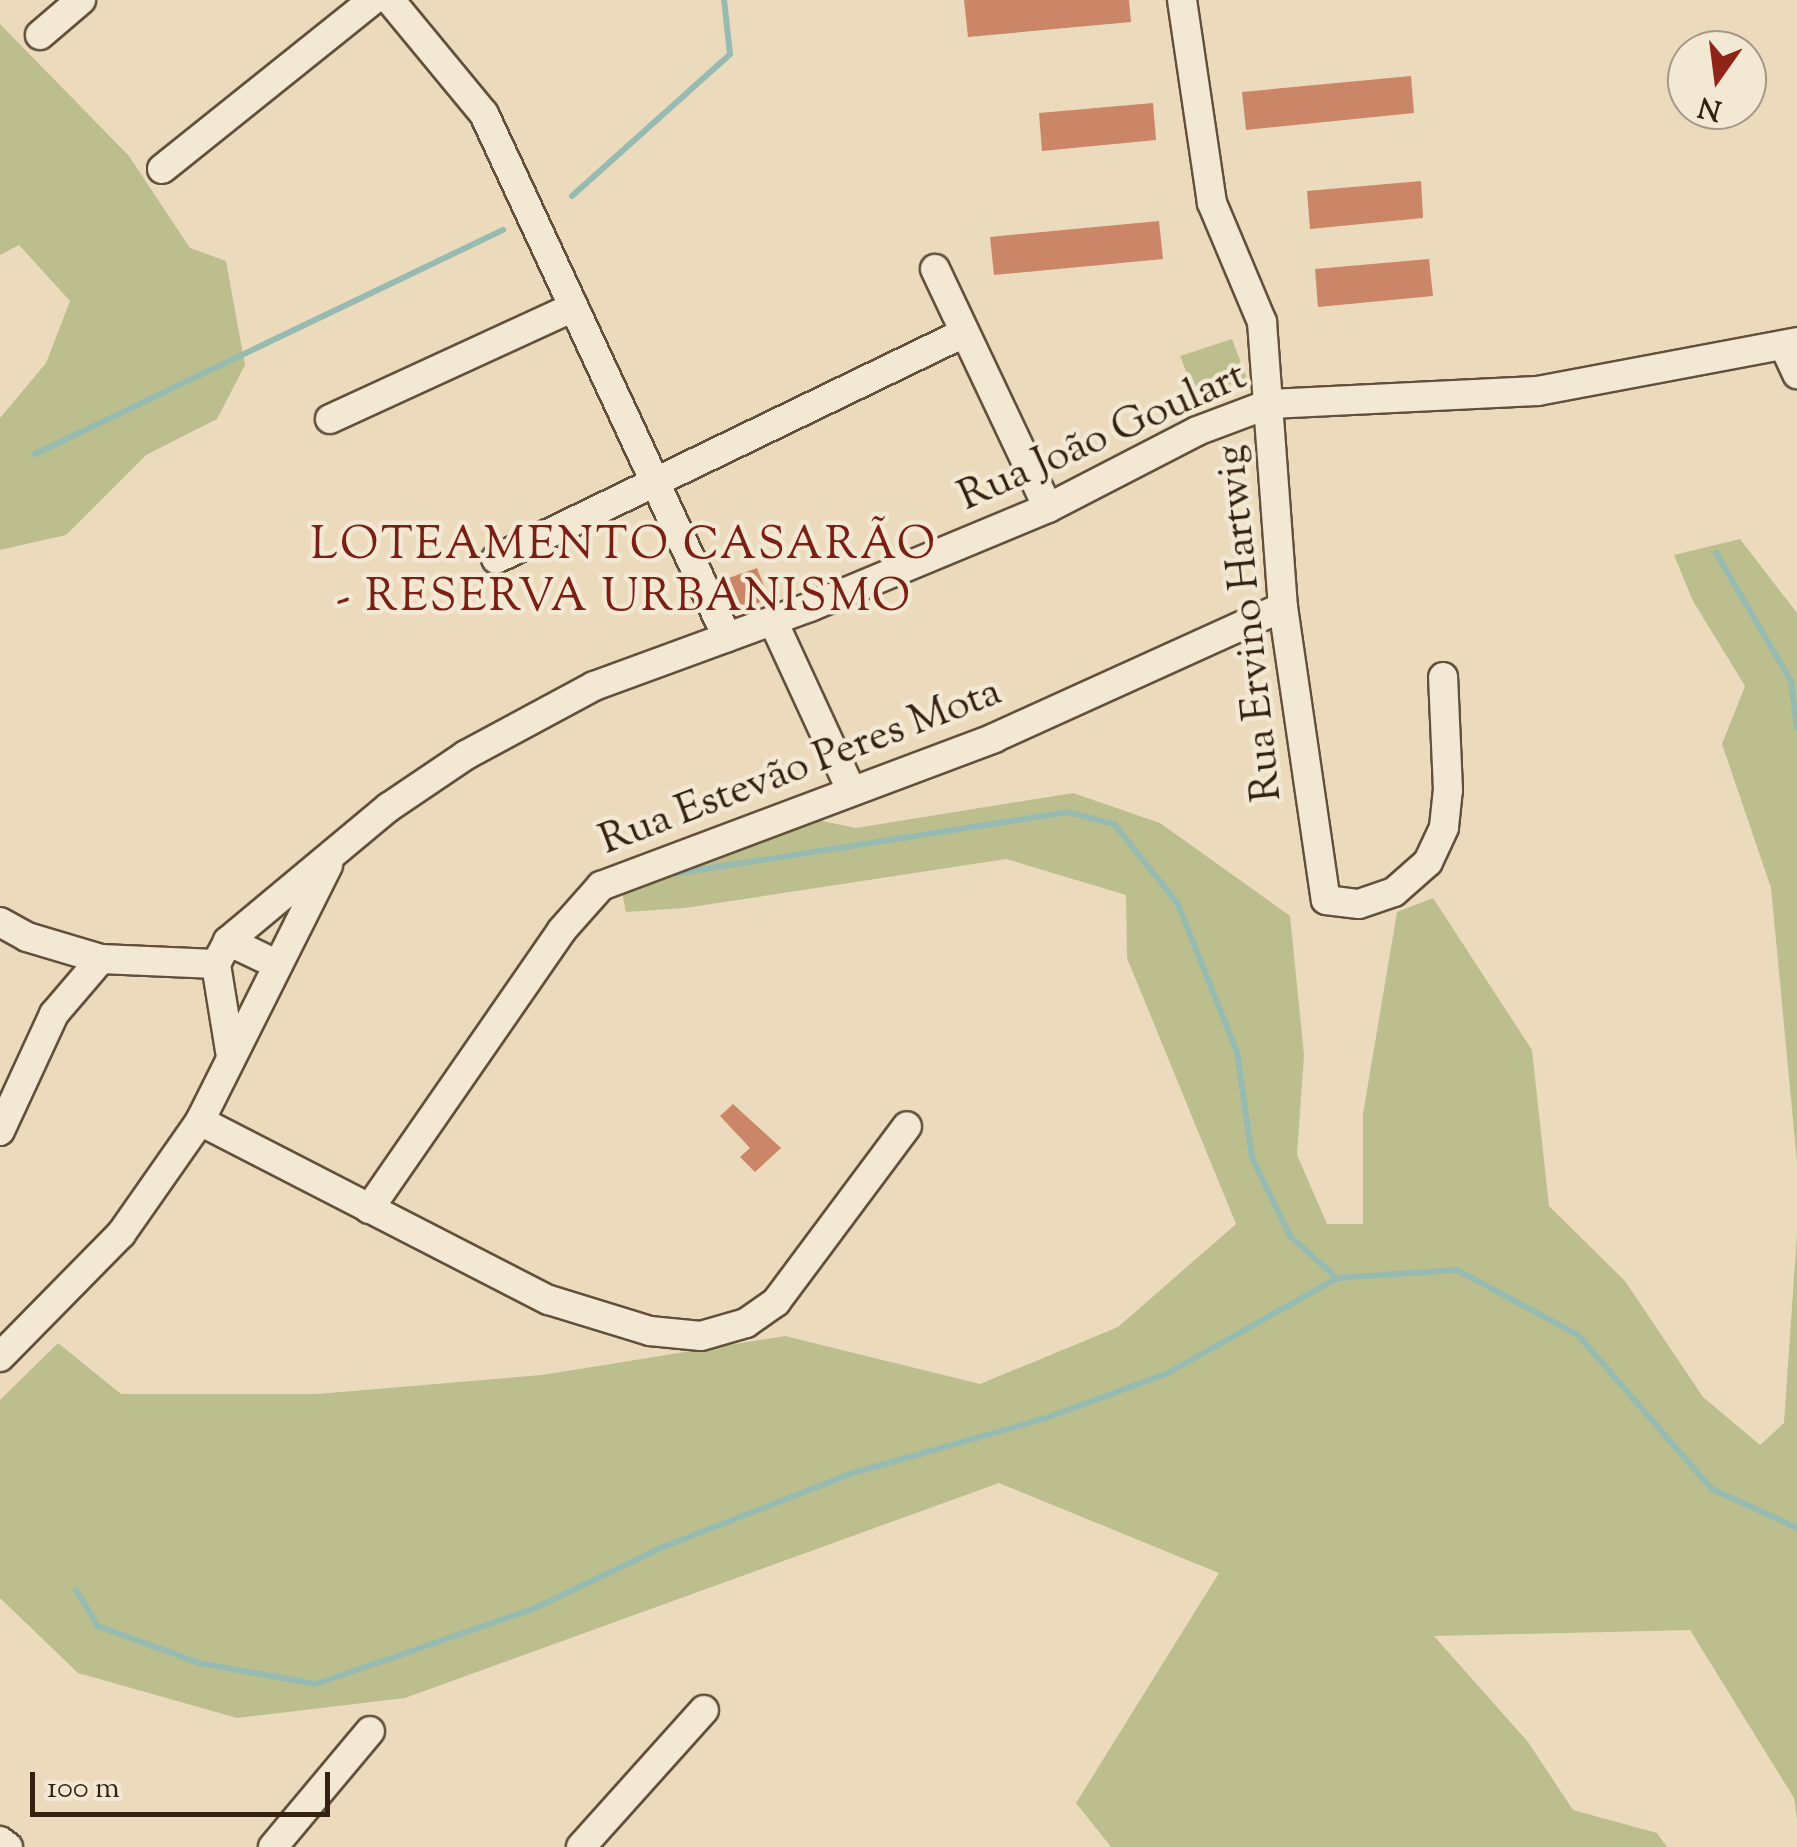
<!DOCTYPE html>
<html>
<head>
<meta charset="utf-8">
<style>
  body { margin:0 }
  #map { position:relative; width:1797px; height:1847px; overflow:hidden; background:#ebdbbc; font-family:"Sorts Mill Goudy",serif }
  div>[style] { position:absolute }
  .green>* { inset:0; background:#bcbf8d }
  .stream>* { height:6px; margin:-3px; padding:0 3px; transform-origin:3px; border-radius:3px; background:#98bbb1 }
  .building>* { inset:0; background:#ca8666 }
  .roads { filter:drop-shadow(2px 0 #62503b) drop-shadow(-2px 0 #62503b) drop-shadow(0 2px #62503b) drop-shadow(0 -2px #62503b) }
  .minor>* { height:28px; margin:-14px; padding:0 14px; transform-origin:14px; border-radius:14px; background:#f2e8d3 }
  span { translate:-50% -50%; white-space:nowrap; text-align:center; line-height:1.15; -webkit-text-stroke:9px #f2e8d3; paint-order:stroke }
  .street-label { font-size:42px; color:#342110 }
  .neighbourhood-label { font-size:45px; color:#7a1f14; letter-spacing:2.5px }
  .north { position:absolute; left:1667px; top:30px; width:100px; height:100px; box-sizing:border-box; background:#f2e8d3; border:2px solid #a69885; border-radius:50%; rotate:194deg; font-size:28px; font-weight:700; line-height:40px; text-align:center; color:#342110 }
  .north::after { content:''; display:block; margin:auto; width:35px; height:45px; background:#8f2418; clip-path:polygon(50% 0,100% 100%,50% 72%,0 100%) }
  .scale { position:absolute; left:30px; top:1772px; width:300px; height:45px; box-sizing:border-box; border:5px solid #342110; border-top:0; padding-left:12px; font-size:30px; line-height:35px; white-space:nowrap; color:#342110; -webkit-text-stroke:8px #f2e8d3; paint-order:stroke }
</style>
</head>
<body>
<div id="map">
  <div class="green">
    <i style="clip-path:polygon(0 24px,129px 156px,190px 248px,226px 261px,245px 365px,217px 419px,146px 455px,66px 535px,0 550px,0 418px,46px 363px,70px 301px,19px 245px,0 255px)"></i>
    <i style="clip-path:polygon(1232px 339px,1247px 379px,1196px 396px,1180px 356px)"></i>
    <i style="clip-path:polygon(1740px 539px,1797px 613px,1797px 1162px,1771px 888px,1722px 744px,1745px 686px,1693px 601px,1674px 555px)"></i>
    <i style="clip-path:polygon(1073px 793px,1160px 823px,1290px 916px,1304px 1055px,1297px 1155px,1327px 1224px,1363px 1224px,1363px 1114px,1397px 912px,1433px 898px,1532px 1050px,1549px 1206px,1625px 1281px,1703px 1397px,1760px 1445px,1784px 1423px,1797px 1234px,1797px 1819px,1794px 1798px,1690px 1630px,1434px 1636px,1528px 1742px,1573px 1810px,1657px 1833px,1667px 1847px,1111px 1847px,1076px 1803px,1219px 1573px,999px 1483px,405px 1698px,237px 1718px,78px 1673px,0 1598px,0 1400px,58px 1343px,121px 1394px,317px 1394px,542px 1375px,785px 1336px,980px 1384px,1118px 1327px,1236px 1224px,1127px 958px,1126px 895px,1006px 859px,685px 908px,626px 912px,621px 887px,803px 817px,856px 828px)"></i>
  </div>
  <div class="stream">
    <i style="left:572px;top:196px;width:212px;rotate:-41.9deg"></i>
    <i style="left:730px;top:54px;width:54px;rotate:-96.3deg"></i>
    <i style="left:35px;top:454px;width:519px;rotate:-25.58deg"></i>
    <i style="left:1716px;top:553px;width:148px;rotate:59.6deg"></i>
    <i style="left:1791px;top:681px;width:47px;rotate:82.7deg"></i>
    <i style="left:666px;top:875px;width:406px;rotate:-8.9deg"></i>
    <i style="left:1067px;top:812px;width:49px;rotate:14.3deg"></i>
    <i style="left:1114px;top:824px;width:102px;rotate:51.3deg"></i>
    <i style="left:1178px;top:904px;width:159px;rotate:68.3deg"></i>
    <i style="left:1237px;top:1052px;width:107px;rotate:81.9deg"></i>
    <i style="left:1252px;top:1158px;width:87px;rotate:64deg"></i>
    <i style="left:1290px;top:1236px;width:63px;rotate:41.8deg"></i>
    <i style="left:1337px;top:1278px;width:120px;rotate:-3.8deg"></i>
    <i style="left:1457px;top:1270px;width:137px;rotate:28.2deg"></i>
    <i style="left:1578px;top:1335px;width:204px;rotate:49deg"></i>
    <i style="left:1712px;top:1489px;width:94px;rotate:24.6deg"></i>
    <i style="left:76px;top:1590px;width:42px;rotate:58.6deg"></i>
    <i style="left:98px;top:1626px;width:108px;rotate:20.1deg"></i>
    <i style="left:199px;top:1663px;width:119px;rotate:10.2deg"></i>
    <i style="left:316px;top:1684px;width:230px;rotate:-19.1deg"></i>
    <i style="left:533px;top:1609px;width:144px;rotate:-25.5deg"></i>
    <i style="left:663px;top:1547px;width:204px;rotate:-21.3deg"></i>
    <i style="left:853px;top:1473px;width:201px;rotate:-15.9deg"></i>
    <i style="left:1046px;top:1418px;width:130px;rotate:-20.2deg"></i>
    <i style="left:1168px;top:1373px;width:194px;rotate:-29.3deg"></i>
  </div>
  <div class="building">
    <i style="clip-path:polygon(964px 0,1129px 0,1131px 22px,968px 37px)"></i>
    <i style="clip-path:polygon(1411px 76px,1414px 113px,1246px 130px,1242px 92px)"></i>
    <i style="clip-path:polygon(1153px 103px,1156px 140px,1042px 151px,1039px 113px)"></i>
    <i style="clip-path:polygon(1421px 181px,1423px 218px,1310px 229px,1307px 191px)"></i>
    <i style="clip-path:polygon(1159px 221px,1163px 259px,994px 275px,990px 237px)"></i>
    <i style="clip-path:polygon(1429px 259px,1433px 296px,1318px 307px,1315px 269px)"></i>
    <i style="clip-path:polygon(757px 568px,769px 599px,736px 611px,723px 580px)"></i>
    <i style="clip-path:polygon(733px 1104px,781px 1148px,755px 1172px,740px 1157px,750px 1148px,720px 1116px)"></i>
  </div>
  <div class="roads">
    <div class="minor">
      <i style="left:390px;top:0;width:148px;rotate:50.5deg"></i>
      <i style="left:484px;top:114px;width:577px;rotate:65.08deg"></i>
      <i style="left:1182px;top:0;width:205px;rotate:81.6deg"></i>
      <i style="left:1212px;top:203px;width:129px;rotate:67.2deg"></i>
      <i style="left:1262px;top:322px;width:286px;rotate:85.8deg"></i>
      <i style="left:1283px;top:607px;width:296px;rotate:81.7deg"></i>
      <i style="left:1326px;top:900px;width:33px;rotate:7deg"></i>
      <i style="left:1359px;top:904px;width:37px;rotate:-19deg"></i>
      <i style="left:1394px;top:892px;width:45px;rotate:-41.4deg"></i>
      <i style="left:1428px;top:862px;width:38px;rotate:-65deg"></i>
      <i style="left:1444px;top:827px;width:37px;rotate:-84deg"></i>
      <i style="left:1448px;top:790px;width:113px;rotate:-92.5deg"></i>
      <i style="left:40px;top:35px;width:54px;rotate:-40.5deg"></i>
      <i style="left:162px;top:169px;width:270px;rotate:-38.7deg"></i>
      <i style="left:935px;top:269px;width:264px;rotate:64.7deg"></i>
      <i style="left:1785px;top:348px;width:29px;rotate:65deg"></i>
      <i style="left:330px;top:419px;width:268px;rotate:-24.7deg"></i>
      <i style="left:496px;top:559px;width:520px;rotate:-25.78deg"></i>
      <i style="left:773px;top:621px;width:186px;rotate:65.2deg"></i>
      <i style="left:0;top:922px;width:31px;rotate:29deg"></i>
      <i style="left:27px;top:937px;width:77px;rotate:16.6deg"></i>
      <i style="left:101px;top:959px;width:115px;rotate:2.5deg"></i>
      <i style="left:228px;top:941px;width:53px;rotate:25.6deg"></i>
      <i style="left:231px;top:1057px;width:94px;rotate:-99.2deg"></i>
      <i style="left:216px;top:964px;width:26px;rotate:-62deg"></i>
      <i style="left:228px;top:941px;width:209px;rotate:-39.8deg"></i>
      <i style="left:389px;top:807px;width:93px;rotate:-34deg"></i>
      <i style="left:466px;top:755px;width:145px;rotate:-28.3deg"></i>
      <i style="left:594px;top:686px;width:230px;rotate:-20.1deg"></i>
      <i style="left:810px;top:607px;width:258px;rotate:-22.6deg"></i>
      <i style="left:1048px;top:508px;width:168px;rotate:-27.3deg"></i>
      <i style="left:1197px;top:431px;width:77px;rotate:-20.6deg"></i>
      <i style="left:1269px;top:404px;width:269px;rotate:-2.8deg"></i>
      <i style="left:1538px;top:391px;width:264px;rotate:-10.7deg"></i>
      <i style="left:200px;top:1121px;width:392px;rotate:27.2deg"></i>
      <i style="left:549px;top:1300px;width:106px;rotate:17.1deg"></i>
      <i style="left:650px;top:1331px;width:51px;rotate:5.6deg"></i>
      <i style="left:701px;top:1336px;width:47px;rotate:-16.1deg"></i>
      <i style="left:746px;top:1323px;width:37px;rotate:-35deg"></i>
      <i style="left:776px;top:1302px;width:219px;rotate:-53.3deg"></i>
      <i style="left:0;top:1131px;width:129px;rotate:-65.2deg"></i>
      <i style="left:54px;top:1014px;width:72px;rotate:-49.5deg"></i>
      <i style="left:369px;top:1209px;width:339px;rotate:-55.3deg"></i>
      <i style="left:562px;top:930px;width:59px;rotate:-48.4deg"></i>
      <i style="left:601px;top:886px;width:420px;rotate:-20.6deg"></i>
      <i style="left:994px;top:738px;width:317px;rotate:-24.4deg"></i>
      <i style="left:0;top:1357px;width:173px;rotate:-45.5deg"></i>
      <i style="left:121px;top:1234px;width:138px;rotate:-55deg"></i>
      <i style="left:200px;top:1121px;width:286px;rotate:-63.4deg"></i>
      <i style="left:0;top:1841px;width:10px;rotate:37deg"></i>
      <i style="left:273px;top:1847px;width:151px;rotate:-50.1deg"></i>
      <i style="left:581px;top:1847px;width:184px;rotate:-48.1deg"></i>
    </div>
  </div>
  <div class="street-label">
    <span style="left:1103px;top:438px;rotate:-24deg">Rua João Goulart</span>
    <span style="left:1251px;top:623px;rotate:-96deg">Rua Ervino Hartwig</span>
    <span style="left:801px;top:768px;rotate:-21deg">Rua Estevão Peres Mota</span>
  </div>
  <div class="neighbourhood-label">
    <span style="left:624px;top:574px">LOTEAMENTO CASARÃO<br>- RESERVA URBANISMO</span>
  </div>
  <div class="north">N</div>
  <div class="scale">100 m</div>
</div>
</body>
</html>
